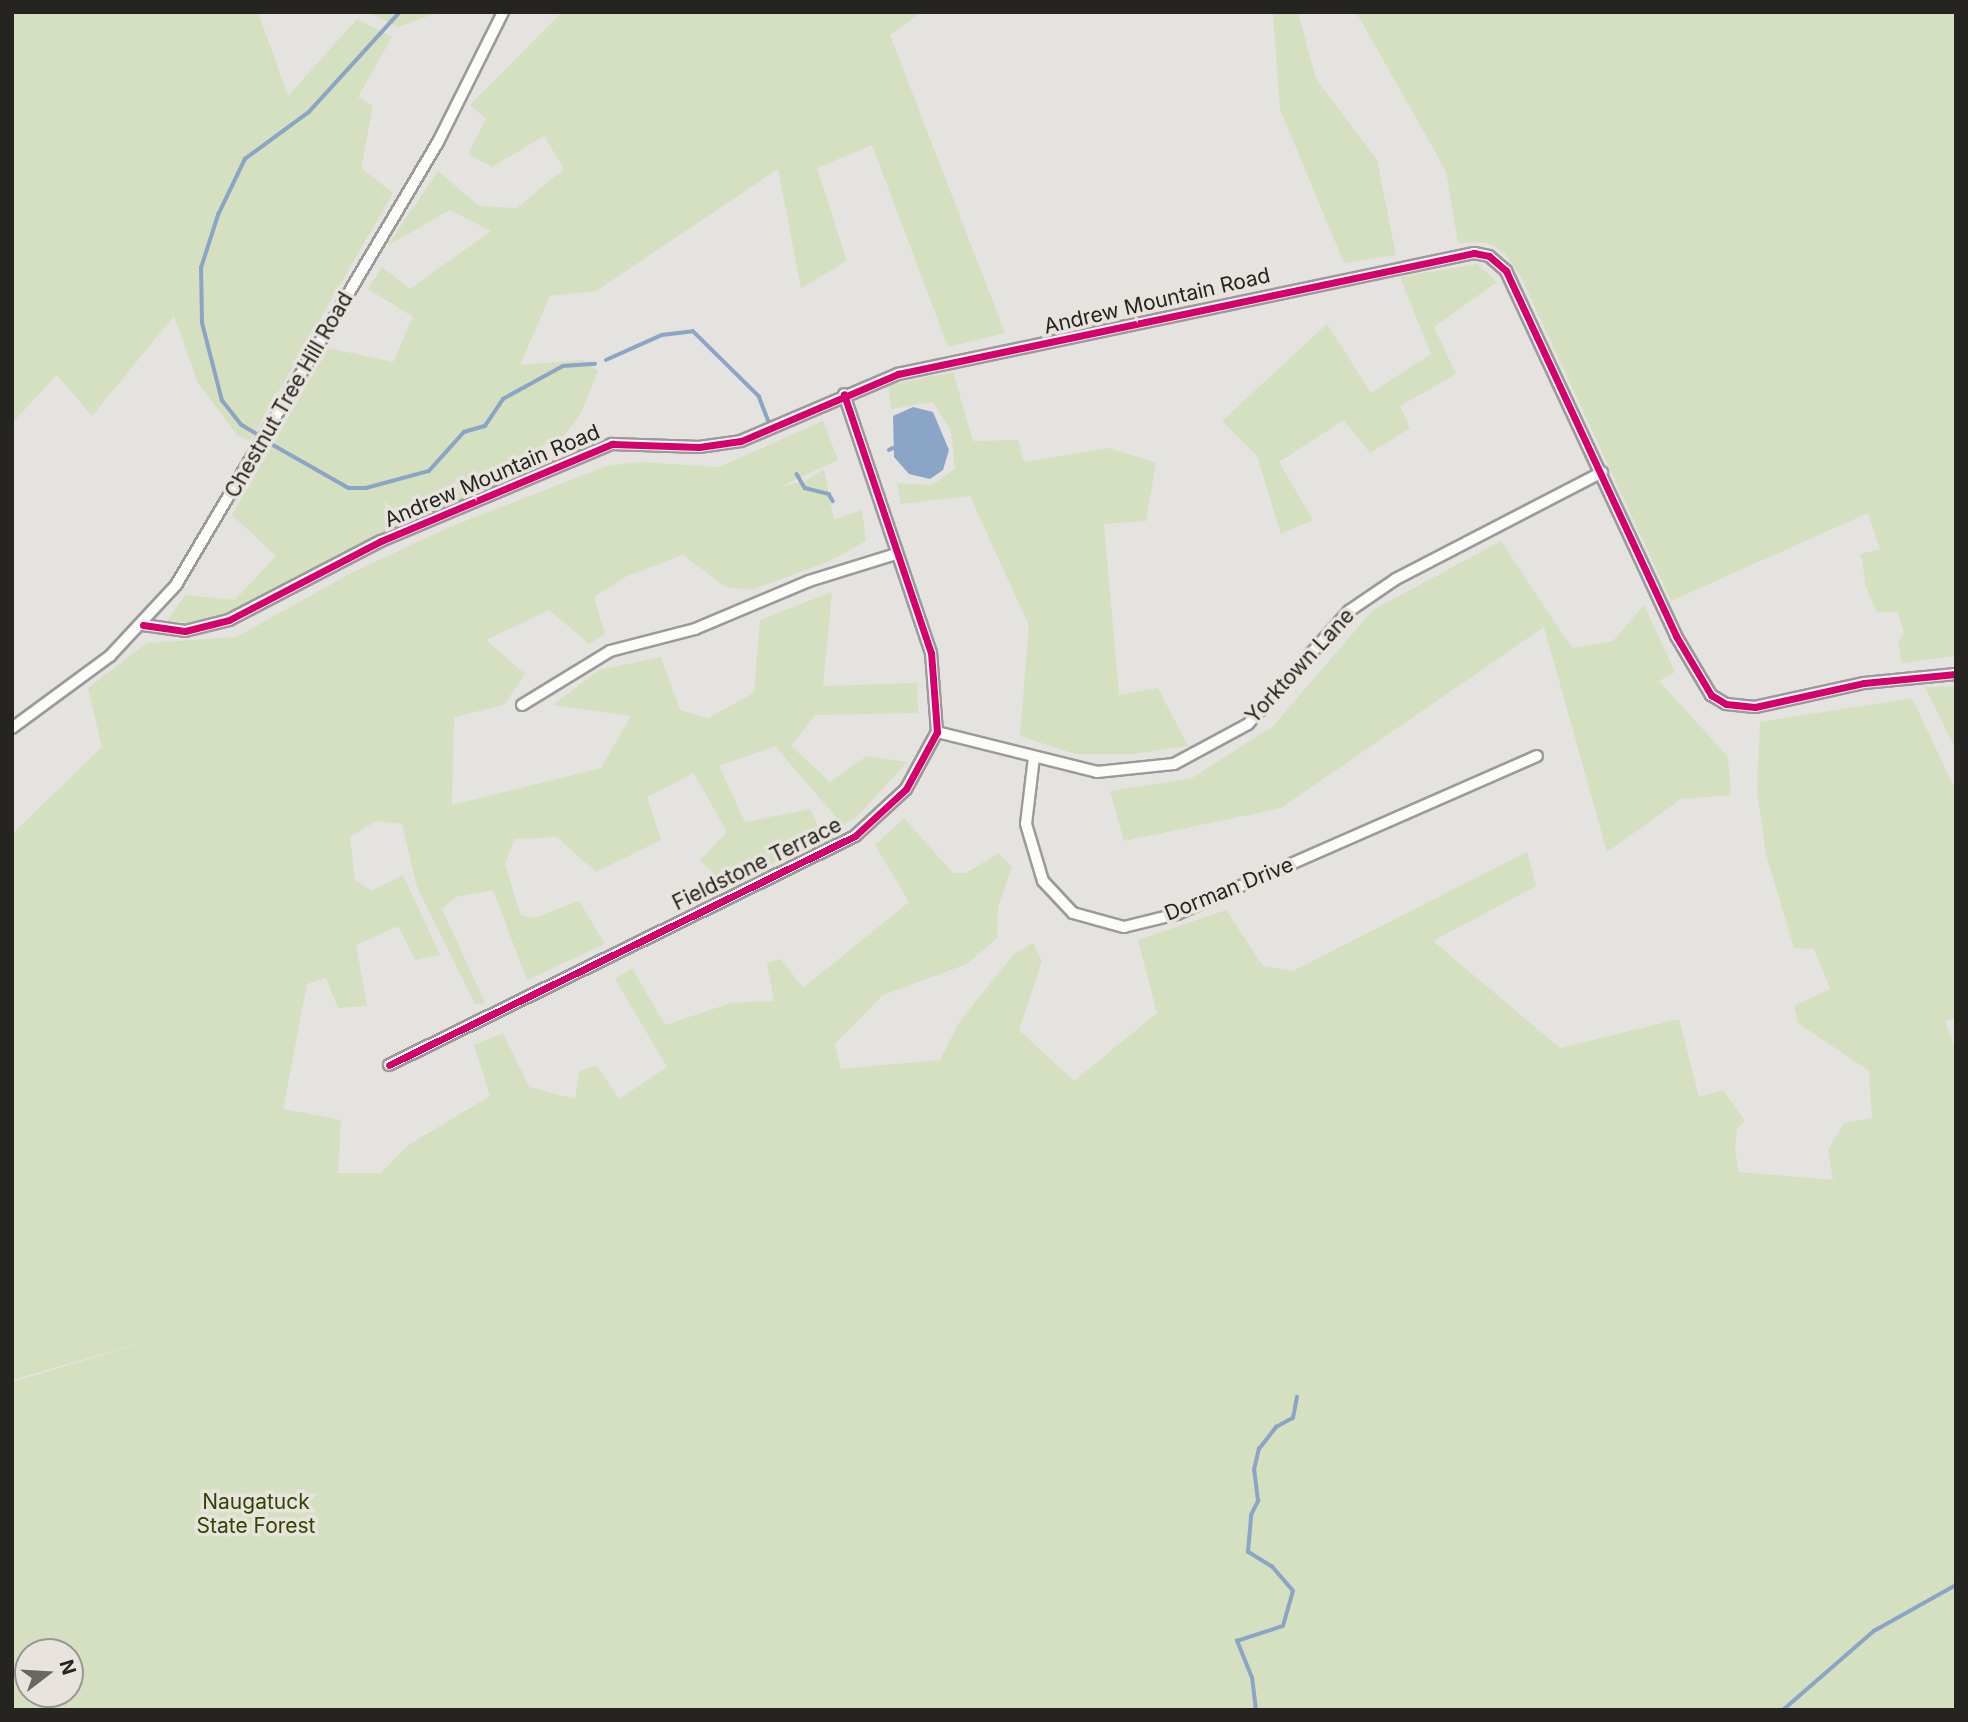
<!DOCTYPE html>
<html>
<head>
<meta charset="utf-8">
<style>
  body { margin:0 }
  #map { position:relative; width:1968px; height:1722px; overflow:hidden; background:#e5e3e0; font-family:Inter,sans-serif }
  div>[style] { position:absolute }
  .green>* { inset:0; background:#d4e0bf }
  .water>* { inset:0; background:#8aa5c5 }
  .stream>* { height:3.5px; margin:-1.75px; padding:0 1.75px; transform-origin:1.75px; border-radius:1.75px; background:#8aa5c5 }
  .roads { filter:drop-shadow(2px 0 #9c9a98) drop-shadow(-2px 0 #9c9a98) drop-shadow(0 2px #9c9a98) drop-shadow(0 -2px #9c9a98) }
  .minor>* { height:10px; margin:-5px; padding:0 5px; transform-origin:5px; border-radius:5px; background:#fbfbfa }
  .cycleway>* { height:7px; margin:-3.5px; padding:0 3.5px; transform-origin:3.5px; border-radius:3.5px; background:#d6006c }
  span { translate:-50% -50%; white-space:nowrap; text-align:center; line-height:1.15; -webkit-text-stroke:7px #e8e4dd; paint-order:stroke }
  .street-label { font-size:21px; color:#252421 }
  .park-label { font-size:21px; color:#324500 }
  .frame { position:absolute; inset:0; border:14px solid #252421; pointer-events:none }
  .north { position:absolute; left:14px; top:1638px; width:70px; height:70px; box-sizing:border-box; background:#e8e4dd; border:2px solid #9a9792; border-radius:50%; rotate:73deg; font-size:19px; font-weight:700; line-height:28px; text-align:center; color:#252421 }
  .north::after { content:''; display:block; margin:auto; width:24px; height:32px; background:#686764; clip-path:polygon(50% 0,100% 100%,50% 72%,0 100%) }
</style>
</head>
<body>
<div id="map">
  <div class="green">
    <i style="clip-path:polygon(12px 12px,258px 12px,288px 96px,357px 19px,392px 37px,358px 97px,373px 106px,361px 168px,393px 193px,250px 441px,237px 435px,198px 383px,174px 316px,92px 416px,57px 375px,12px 423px)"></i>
    <i style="clip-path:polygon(368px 12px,439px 12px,398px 27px)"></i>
    <i style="clip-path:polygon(562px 12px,922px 12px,890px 35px,1005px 333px,948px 347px,872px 145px,817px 168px,847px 261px,801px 288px,778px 169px,596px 291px,550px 296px,520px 365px,583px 360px,598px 371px,580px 415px,564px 436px,523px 454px,510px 471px,510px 484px,339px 553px,273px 592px,203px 623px,167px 621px,185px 595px,235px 600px,276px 556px,232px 515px,328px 348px,393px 362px,413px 317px,368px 289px,382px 267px,410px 289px,491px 231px,450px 210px,387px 246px,438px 171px,479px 206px,517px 208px,564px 169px,544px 136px,492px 167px,468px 154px,486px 119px,470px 105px)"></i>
    <i style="clip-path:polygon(1273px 12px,1298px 12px,1316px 79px,1377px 160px,1396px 255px,1344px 263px,1280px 109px)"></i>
    <i style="clip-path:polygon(1356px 12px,1956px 12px,1956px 656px,1902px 663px,1898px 644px,1904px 633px,1898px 612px,1877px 612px,1866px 587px,1861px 554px,1880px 549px,1868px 513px,1671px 601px,1523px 281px,1505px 253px,1486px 242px,1458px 243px,1446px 171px)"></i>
    <i style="clip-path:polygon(1477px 264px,1497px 282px,1434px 327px,1456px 374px,1400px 406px,1410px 428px,1370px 453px,1344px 420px,1279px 462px,1313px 520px,1281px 534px,1257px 456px,1222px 421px,1327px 324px,1371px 393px,1431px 354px,1400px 277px)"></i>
    <i style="clip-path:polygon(953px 372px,973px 441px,1018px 440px,1024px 462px,1109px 448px,1156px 463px,1146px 521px,1104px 524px,1119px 695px,1158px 688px,1188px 746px,1134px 754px,1075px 754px,1020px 736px,1029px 626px,970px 496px,901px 504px,897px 483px,932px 485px,955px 469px,951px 431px,933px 402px,891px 409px,888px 385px)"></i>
    <i style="clip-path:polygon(evenodd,823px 421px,838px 460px,780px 487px,805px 481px,824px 469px,834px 520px,862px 510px,866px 541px,830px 561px,752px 590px,726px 587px,683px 555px,627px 576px,594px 597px,605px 634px,589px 644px,549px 610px,486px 640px,525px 674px,504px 705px,454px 717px,452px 805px,601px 768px,631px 716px,553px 705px,599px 670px,661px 657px,680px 710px,708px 718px,754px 693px,760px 620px,832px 592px,823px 686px,917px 683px,918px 713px,815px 715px,791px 746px,830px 782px,867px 756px,907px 762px,856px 818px,842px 824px,775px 746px,719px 766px,745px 822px,810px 809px,823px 837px,727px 887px,700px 860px,727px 832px,694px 773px,647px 797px,661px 840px,596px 872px,557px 837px,514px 839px,505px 865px,521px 915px,534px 918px,579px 901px,605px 944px,527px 980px,493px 890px,456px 897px,442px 909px,485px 1003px,475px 1004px,417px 887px,402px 824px,376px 821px,350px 837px,355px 880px,371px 891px,403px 875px,440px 955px,415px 960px,398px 926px,356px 945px,367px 1006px,338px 1008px,326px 978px,307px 984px,283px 1109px,341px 1120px,338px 1173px,381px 1173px,407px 1146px,490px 1096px,474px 1045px,503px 1033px,529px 1087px,575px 1099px,579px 1071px,597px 1065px,619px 1099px,667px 1067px,615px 979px,632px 968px,665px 1025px,731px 1003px,774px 1001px,767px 963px,781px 959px,803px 988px,909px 902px,875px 845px,904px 818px,953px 873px,966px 873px,999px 853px,1012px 867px,998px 906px,997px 938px,967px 964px,883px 995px,835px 1044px,841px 1069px,940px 1060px,960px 1021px,1013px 955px,1033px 943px,1042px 961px,1019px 1030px,1074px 1081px,1157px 1013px,1138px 940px,1226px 910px,1263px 966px,1293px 971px,1527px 852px,1536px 886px,1433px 941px,1560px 1048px,1679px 1019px,1699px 1097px,1723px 1090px,1745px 1121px,1737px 1129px,1735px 1150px,1739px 1172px,1833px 1180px,1828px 1150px,1844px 1123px,1872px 1118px,1869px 1071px,1798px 1023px,1794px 1006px,1830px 989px,1814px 949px,1794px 948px,1766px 854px,1757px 791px,1760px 722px,1912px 698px,1956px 791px,1956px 1017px,1945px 1021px,1956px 1051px,1956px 1710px,12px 1710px,12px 1382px,186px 1330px,12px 1380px,12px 834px,102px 747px,88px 688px,147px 643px,236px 637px,353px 572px,452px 526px,607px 466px,639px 462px,719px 467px,823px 421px,28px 1652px,70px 1652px,70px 1694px,28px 1694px,28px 1652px)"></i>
    <i style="clip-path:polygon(1501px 541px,1572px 648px,1613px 641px,1644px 605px,1675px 672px,1659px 681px,1728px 757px,1731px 795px,1681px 799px,1607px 852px,1544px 627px,1281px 808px,1124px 841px,1110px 791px,1192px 778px,1273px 726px,1373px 610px)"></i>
    <i style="clip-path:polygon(1956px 686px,1956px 750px,1925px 687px)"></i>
  </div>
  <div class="water">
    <i style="clip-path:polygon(913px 407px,933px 412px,949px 450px,943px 470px,930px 479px,909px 474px,894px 457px,893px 416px)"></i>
  </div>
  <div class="stream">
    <i style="left:606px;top:360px;width:61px;rotate:-24.1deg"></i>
    <i style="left:662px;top:335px;width:31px;rotate:-7deg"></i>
    <i style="left:693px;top:331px;width:93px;rotate:44.6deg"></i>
    <i style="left:759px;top:396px;width:26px;rotate:69deg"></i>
    <i style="left:256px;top:434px;width:17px;rotate:-149deg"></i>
    <i style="left:241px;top:425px;width:31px;rotate:-128deg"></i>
    <i style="left:222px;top:401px;width:81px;rotate:-104.4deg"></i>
    <i style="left:202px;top:323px;width:55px;rotate:-91deg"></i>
    <i style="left:201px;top:268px;width:56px;rotate:-72.2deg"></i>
    <i style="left:218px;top:215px;width:62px;rotate:-64.3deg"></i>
    <i style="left:245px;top:159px;width:79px;rotate:-36.3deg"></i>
    <i style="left:309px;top:112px;width:135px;rotate:-47.7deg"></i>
    <i style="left:268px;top:442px;width:93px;rotate:29.6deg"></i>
    <i style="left:349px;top:488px;width:17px"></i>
    <i style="left:366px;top:488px;width:65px;rotate:-15.1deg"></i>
    <i style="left:429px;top:471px;width:52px;rotate:-48.1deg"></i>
    <i style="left:464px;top:432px;width:22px;rotate:-16deg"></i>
    <i style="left:485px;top:426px;width:32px;rotate:-56deg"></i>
    <i style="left:503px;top:399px;width:68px;rotate:-28.8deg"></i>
    <i style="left:563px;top:366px;width:32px;rotate:-4deg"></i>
    <i style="left:889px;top:450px;width:4px;rotate:-27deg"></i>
    <i style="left:797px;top:474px;width:16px;rotate:60deg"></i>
    <i style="left:805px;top:488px;width:25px;rotate:14deg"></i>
    <i style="left:829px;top:494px;width:8px;rotate:60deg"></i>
    <i style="left:1256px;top:1710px;width:32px;rotate:-97deg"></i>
    <i style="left:1252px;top:1678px;width:40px;rotate:-112deg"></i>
    <i style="left:1237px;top:1641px;width:48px;rotate:-18.1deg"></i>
    <i style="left:1283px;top:1626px;width:36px;rotate:-74deg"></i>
    <i style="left:1293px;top:1591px;width:32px;rotate:-131deg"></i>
    <i style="left:1272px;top:1567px;width:28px;rotate:-148deg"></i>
    <i style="left:1248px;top:1552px;width:37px;rotate:-85deg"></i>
    <i style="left:1251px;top:1515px;width:16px;rotate:-63deg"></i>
    <i style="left:1258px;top:1501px;width:31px;rotate:-97deg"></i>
    <i style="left:1254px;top:1470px;width:22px;rotate:-77deg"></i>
    <i style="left:1259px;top:1449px;width:28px;rotate:-52deg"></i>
    <i style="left:1276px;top:1427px;width:19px;rotate:-28deg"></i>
    <i style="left:1293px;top:1418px;width:21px;rotate:-79deg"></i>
    <i style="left:1783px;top:1710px;width:121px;rotate:-41deg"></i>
    <i style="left:1874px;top:1631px;width:94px;rotate:-29.3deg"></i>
  </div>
  <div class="roads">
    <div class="minor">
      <i style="left:143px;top:625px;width:42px;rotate:8.1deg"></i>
      <i style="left:185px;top:631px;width:45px;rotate:-14deg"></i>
      <i style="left:229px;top:620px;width:171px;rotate:-27.5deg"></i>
      <i style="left:381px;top:541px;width:251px;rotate:-22.8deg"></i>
      <i style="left:612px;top:444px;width:87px;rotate:2deg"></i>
      <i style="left:699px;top:447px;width:42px;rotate:-8.1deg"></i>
      <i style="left:741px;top:441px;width:171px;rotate:-23.1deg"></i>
      <i style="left:898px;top:374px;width:589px;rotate:-11.86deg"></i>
      <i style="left:1474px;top:253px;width:15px;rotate:11deg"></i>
      <i style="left:1489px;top:256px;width:23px;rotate:41deg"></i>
      <i style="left:1506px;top:271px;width:403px;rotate:65deg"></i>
      <i style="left:1676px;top:636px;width:69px;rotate:59.3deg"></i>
      <i style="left:1711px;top:695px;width:17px;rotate:31deg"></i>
      <i style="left:1726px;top:704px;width:29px;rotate:6deg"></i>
      <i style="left:1755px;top:707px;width:112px;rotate:-12.4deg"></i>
      <i style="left:1864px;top:683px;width:92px;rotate:-5.6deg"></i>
      <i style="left:522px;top:705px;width:103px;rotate:-31.5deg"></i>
      <i style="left:610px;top:651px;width:88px;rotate:-14.5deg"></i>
      <i style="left:695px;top:629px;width:124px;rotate:-22.8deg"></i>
      <i style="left:809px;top:581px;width:91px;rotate:-17.2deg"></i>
      <i style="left:12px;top:728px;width:122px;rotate:-36.3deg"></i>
      <i style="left:110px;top:656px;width:97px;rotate:-47.1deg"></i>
      <i style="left:176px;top:585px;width:515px;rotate:-59.4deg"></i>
      <i style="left:438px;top:142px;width:145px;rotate:-63.4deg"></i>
      <i style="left:937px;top:732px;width:165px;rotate:14deg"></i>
      <i style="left:1097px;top:772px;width:77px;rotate:-5.9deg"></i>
      <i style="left:1174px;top:764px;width:84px;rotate:-28.4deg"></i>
      <i style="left:1248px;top:724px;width:152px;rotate:-48.2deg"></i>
      <i style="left:1349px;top:611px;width:57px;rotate:-34.2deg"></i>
      <i style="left:1396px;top:579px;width:232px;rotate:-27.4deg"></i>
      <i style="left:1034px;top:757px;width:67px;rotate:96.8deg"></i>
      <i style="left:1026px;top:824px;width:59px;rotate:73.4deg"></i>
      <i style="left:1043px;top:881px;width:44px;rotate:46.8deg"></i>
      <i style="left:1073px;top:913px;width:53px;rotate:15.4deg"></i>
      <i style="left:1124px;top:927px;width:55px;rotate:-13.8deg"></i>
      <i style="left:1177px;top:914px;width:393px;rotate:-23.7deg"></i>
      <i style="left:389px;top:1065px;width:519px;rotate:-26.17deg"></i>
      <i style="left:855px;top:836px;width:69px;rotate:-42.7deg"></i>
      <i style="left:906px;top:789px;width:65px;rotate:-61.5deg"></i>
      <i style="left:937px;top:732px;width:79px;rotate:-94.3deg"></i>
      <i style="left:931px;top:653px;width:273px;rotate:-108.6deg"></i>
    </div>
  </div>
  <div class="cycleway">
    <i style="left:143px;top:625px;width:42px;rotate:8.1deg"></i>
    <i style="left:185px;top:631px;width:45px;rotate:-14deg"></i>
    <i style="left:229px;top:620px;width:171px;rotate:-27.5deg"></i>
    <i style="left:381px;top:541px;width:251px;rotate:-22.8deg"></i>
    <i style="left:612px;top:444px;width:87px;rotate:2deg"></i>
    <i style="left:699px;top:447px;width:42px;rotate:-8.1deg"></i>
    <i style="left:741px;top:441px;width:171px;rotate:-23.1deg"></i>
    <i style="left:898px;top:374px;width:589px;rotate:-11.86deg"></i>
    <i style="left:1474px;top:253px;width:15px;rotate:11deg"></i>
    <i style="left:1489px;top:256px;width:23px;rotate:41deg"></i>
    <i style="left:1506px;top:271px;width:403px;rotate:65deg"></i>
    <i style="left:1676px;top:636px;width:69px;rotate:59.3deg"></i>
    <i style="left:1711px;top:695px;width:17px;rotate:31deg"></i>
    <i style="left:1726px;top:704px;width:29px;rotate:6deg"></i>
    <i style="left:1755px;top:707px;width:112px;rotate:-12.4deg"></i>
    <i style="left:1864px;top:683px;width:92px;rotate:-5.6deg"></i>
    <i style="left:389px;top:1065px;width:519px;rotate:-26.17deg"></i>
    <i style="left:855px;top:836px;width:69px;rotate:-42.7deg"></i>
    <i style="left:906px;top:789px;width:65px;rotate:-61.5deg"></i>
    <i style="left:937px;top:732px;width:79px;rotate:-94.3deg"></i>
    <i style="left:931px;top:653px;width:273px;rotate:-108.6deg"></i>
  </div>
  <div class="street-label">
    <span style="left:1157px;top:301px;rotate:-13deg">Andrew Mountain Road</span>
    <span style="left:289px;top:395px;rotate:-60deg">Chestnut Tree Hill Road</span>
    <span style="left:492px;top:476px;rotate:-23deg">Andrew Mountain Road</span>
    <span style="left:1300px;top:666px;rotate:-47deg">Yorktown Lane</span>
    <span style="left:757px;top:864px;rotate:-26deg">Fieldstone Terrace</span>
    <span style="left:1229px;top:889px;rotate:-22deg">Dorman Drive</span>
  </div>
  <div class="park-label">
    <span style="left:256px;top:1514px">Naugatuck<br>State Forest</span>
  </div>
  <div class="frame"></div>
  <div class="north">N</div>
</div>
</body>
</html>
